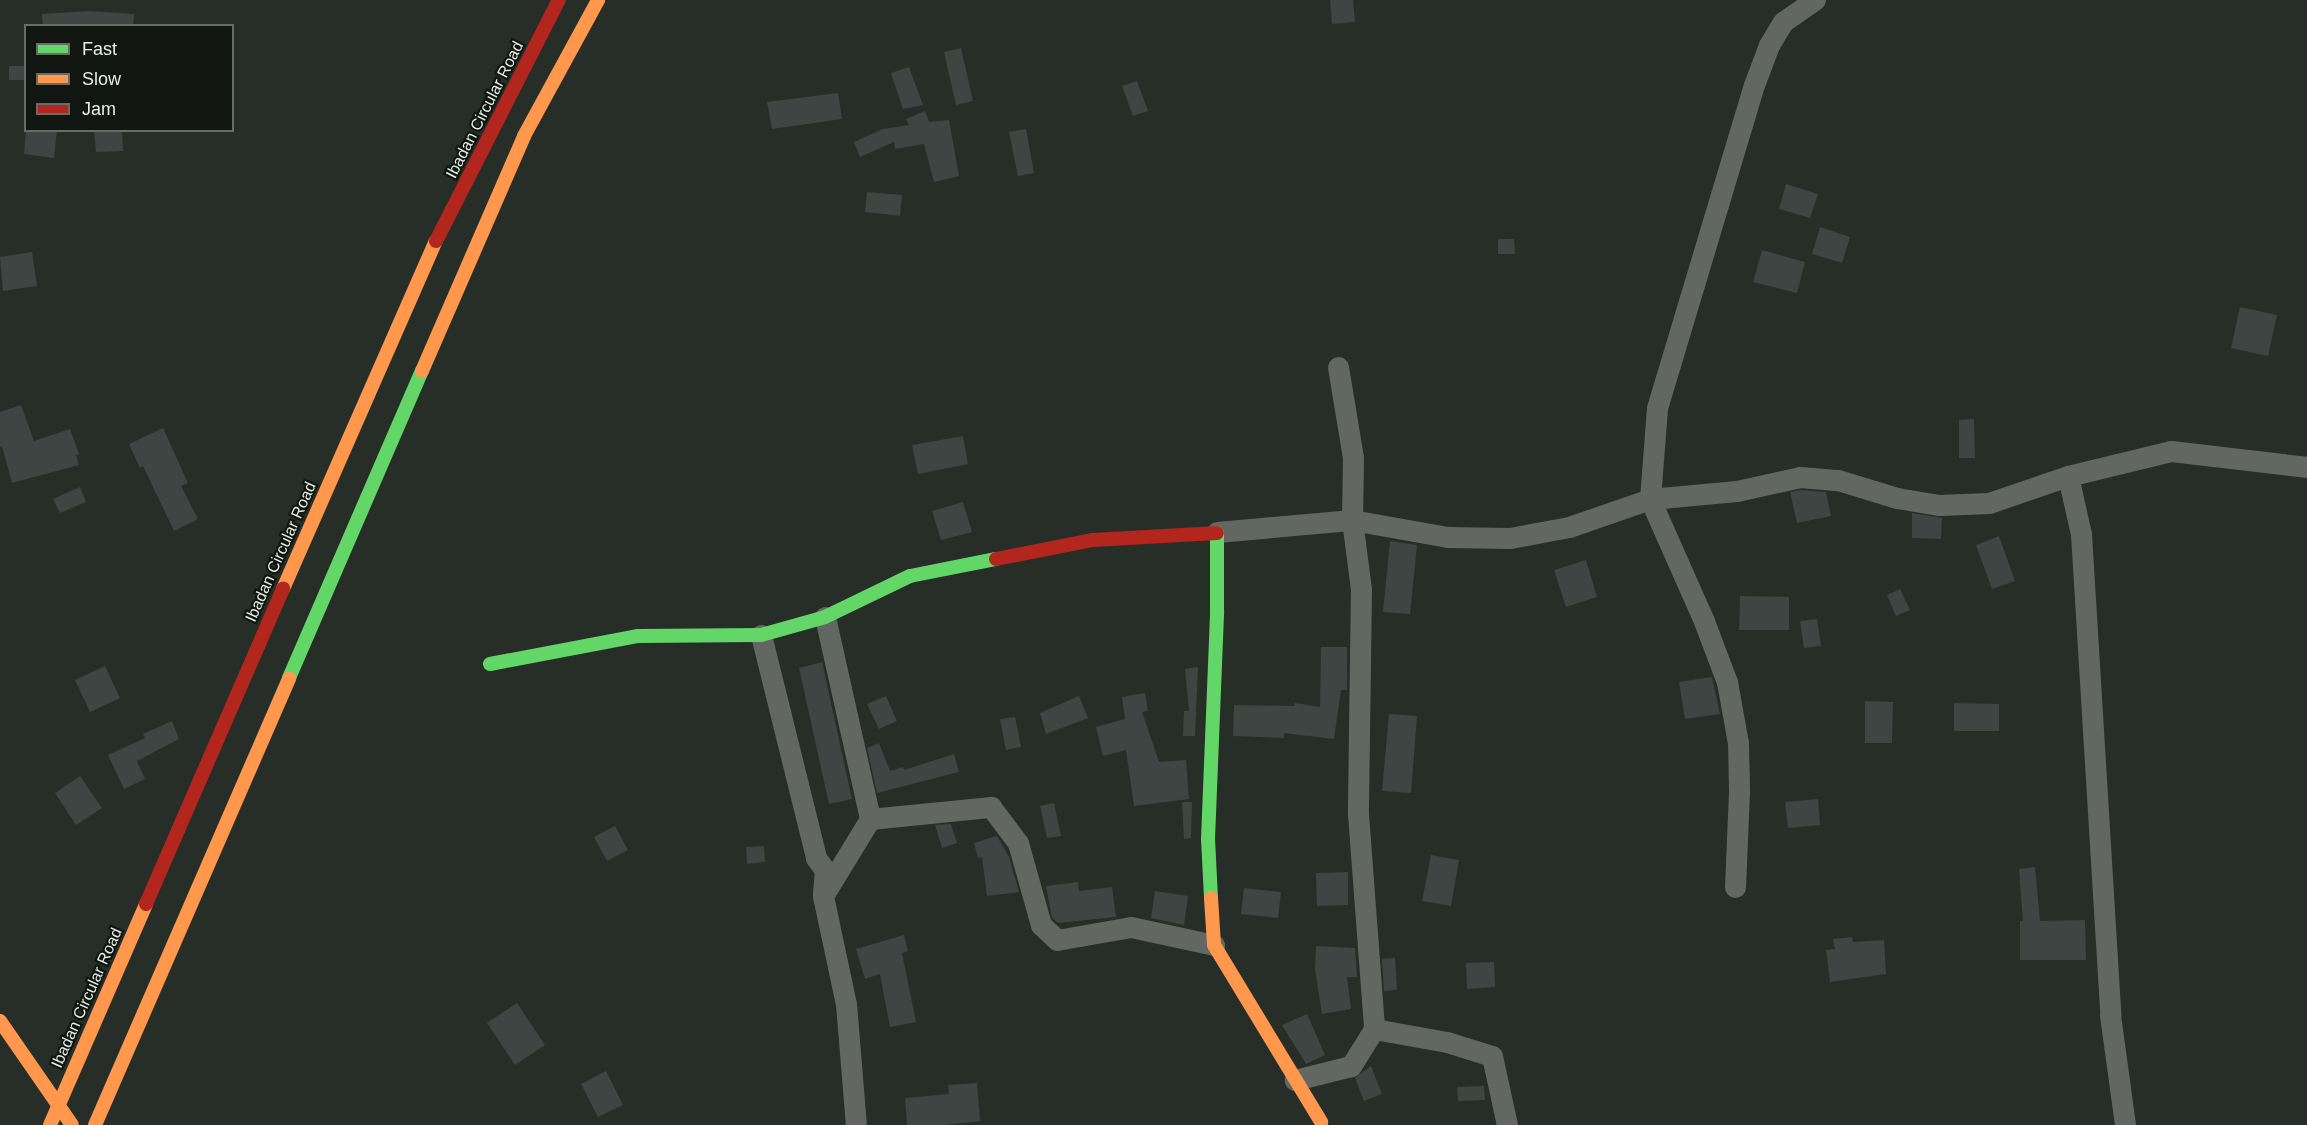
<!DOCTYPE html>
<html>
<head>
<meta charset="utf-8">
<style>
  body { margin:0 }
  #map { position:relative; width:2307px; height:1125px; overflow:hidden; background:#272d27; font-family:Arial,sans-serif }
  div>[style] { position:absolute }
  .building>* { inset:0; background:#3f4542 }
  .street>* { height:21px; margin:-10.5px; padding:0 10.5px; transform-origin:10.5px; border-radius:10.5px; background:#626762 }
  .fast>* { height:14px; margin:-7px; padding:0 7px; transform-origin:7px; border-radius:7px; background:#63d668 }
  .slow>* { height:14px; margin:-7px; padding:0 7px; transform-origin:7px; border-radius:7px; background:#ff974d }
  .jam>* { height:14px; margin:-7px; padding:0 7px; transform-origin:7px; border-radius:7px; background:#b3261e }
  span { translate:-50% -50%; white-space:nowrap; text-align:center; line-height:1.15; -webkit-text-stroke:4.5px #111611; paint-order:stroke }
  .street-label { font-size:16px; color:#e5ede5 }
  .legend { position:absolute; left:24px; top:24px; width:210px; height:108px; box-sizing:border-box; background:#111611; border:2px solid #666c66; margin:0; padding:8px 10px; list-style:none; font-size:18px; color:#e5ede5 }
  .legend li { display:flex; align-items:center; gap:12px; height:30px }
  .legend b { width:30px; border:2px solid #666c66 }
</style>
</head>
<body>
<div id="map">
  <div class="building">
    <i style="clip-path:polygon(1330px 0,1353px 0,1355px 22px,1332px 24px)"></i>
    <i style="clip-path:polygon(89px 11px,134px 14px,133px 26px,43px 26px,42px 14px)"></i>
    <i style="clip-path:polygon(961px 48px,973px 101px,956px 105px,944px 52px)"></i>
    <i style="clip-path:polygon(9px 66px,26px 66px,26px 80px,9px 80px)"></i>
    <i style="clip-path:polygon(909px 67px,923px 105px,903px 109px,891px 73px)"></i>
    <i style="clip-path:polygon(1137px 81px,1148px 111px,1133px 116px,1122px 86px)"></i>
    <i style="clip-path:polygon(838px 93px,842px 119px,772px 129px,767px 102px)"></i>
    <i style="clip-path:polygon(925px 111px,929px 122px,949px 120px,959px 176px,934px 182px,924px 144px,895px 149px,894px 142px,860px 157px,854px 142px,883px 129px,909px 125px,906px 119px)"></i>
    <i style="clip-path:polygon(1026px 129px,1034px 173px,1018px 176px,1009px 132px)"></i>
    <i style="clip-path:polygon(26px 130px,57px 130px,54px 158px,24px 154px)"></i>
    <i style="clip-path:polygon(94px 130px,122px 130px,123px 151px,96px 152px)"></i>
    <i style="clip-path:polygon(1786px 184px,1818px 194px,1810px 218px,1779px 209px)"></i>
    <i style="clip-path:polygon(867px 192px,902px 195px,900px 216px,865px 212px)"></i>
    <i style="clip-path:polygon(1820px 227px,1850px 237px,1842px 263px,1812px 254px)"></i>
    <i style="clip-path:polygon(1498px 239px,1514px 239px,1515px 254px,1498px 254px)"></i>
    <i style="clip-path:polygon(1762px 250px,1805px 262px,1797px 293px,1753px 282px)"></i>
    <i style="clip-path:polygon(32px 252px,37px 286px,3px 291px,0 257px)"></i>
    <i style="clip-path:polygon(2240px 307px,2277px 315px,2268px 356px,2231px 348px)"></i>
    <i style="clip-path:polygon(21px 405px,34px 441px,70px 429px,79px 454px,76px 455px,79px 465px,12px 483px,2px 446px,0 447px,0 412px)"></i>
    <i style="clip-path:polygon(1974px 419px,1975px 458px,1959px 458px,1959px 420px)"></i>
    <i style="clip-path:polygon(163px 428px,188px 483px,181px 486px,198px 519px,174px 531px,143px 466px,140px 468px,129px 444px)"></i>
    <i style="clip-path:polygon(963px 436px,968px 464px,918px 474px,912px 445px)"></i>
    <i style="clip-path:polygon(80px 487px,86px 502px,60px 513px,53px 499px)"></i>
    <i style="clip-path:polygon(1801px 490px,1826px 492px,1831px 516px,1797px 523px,1790px 492px)"></i>
    <i style="clip-path:polygon(963px 502px,972px 532px,941px 540px,932px 511px)"></i>
    <i style="clip-path:polygon(1912px 513px,1942px 518px,1941px 539px,1912px 538px)"></i>
    <i style="clip-path:polygon(1999px 536px,2015px 581px,1992px 589px,1976px 545px)"></i>
    <i style="clip-path:polygon(1390px 541px,1417px 545px,1410px 614px,1383px 612px)"></i>
    <i style="clip-path:polygon(1586px 560px,1597px 597px,1566px 607px,1554px 570px)"></i>
    <i style="clip-path:polygon(1900px 589px,1910px 610px,1896px 616px,1887px 595px)"></i>
    <i style="clip-path:polygon(1740px 596px,1789px 597px,1789px 630px,1739px 630px)"></i>
    <i style="clip-path:polygon(1817px 619px,1821px 646px,1804px 648px,1800px 621px)"></i>
    <i style="clip-path:polygon(1321px 647px,1347px 647px,1347px 690px,1341px 690px,1334px 739px,1284px 733px,1284px 738px,1233px 736px,1234px 705px,1294px 706px,1295px 703px,1320px 707px)"></i>
    <i style="clip-path:polygon(822px 662px,852px 799px,829px 804px,799px 668px)"></i>
    <i style="clip-path:polygon(105px 666px,120px 698px,90px 712px,75px 680px)"></i>
    <i style="clip-path:polygon(1198px 667px,1195px 736px,1183px 736px,1184px 711px,1189px 711px,1185px 669px)"></i>
    <i style="clip-path:polygon(1712px 677px,1720px 714px,1685px 719px,1679px 682px)"></i>
    <i style="clip-path:polygon(1145px 693px,1148px 711px,1142px 712px,1159px 762px,1186px 760px,1189px 799px,1134px 806px,1126px 750px,1103px 756px,1096px 727px,1125px 719px,1122px 697px)"></i>
    <i style="clip-path:polygon(886px 696px,897px 721px,879px 729px,867px 704px)"></i>
    <i style="clip-path:polygon(1079px 696px,1088px 718px,1046px 734px,1040px 713px)"></i>
    <i style="clip-path:polygon(1865px 701px,1893px 702px,1892px 743px,1865px 743px)"></i>
    <i style="clip-path:polygon(1954px 703px,1999px 704px,1999px 731px,1954px 731px)"></i>
    <i style="clip-path:polygon(1389px 714px,1417px 716px,1411px 793px,1382px 791px)"></i>
    <i style="clip-path:polygon(1015px 717px,1021px 747px,1006px 750px,1000px 719px)"></i>
    <i style="clip-path:polygon(172px 721px,179px 739px,137px 761px,145px 779px,124px 789px,108px 755px,145px 738px,143px 734px)"></i>
    <i style="clip-path:polygon(879px 743px,890px 771px,903px 767px,904px 770px,954px 754px,959px 772px,877px 793px,867px 748px)"></i>
    <i style="clip-path:polygon(80px 776px,102px 808px,76px 825px,55px 793px)"></i>
    <i style="clip-path:polygon(1818px 799px,1820px 825px,1788px 828px,1785px 802px)"></i>
    <i style="clip-path:polygon(1182px 802px,1192px 802px,1191px 838px,1184px 839px)"></i>
    <i style="clip-path:polygon(1054px 803px,1061px 836px,1047px 838px,1040px 806px)"></i>
    <i style="clip-path:polygon(951px 824px,957px 843px,942px 848px,935px 825px)"></i>
    <i style="clip-path:polygon(615px 826px,628px 850px,607px 861px,594px 837px)"></i>
    <i style="clip-path:polygon(997px 836px,1009px 857px,1019px 892px,987px 896px,982px 857px,978px 858px,974px 843px)"></i>
    <i style="clip-path:polygon(764px 846px,765px 862px,747px 864px,746px 847px)"></i>
    <i style="clip-path:polygon(1431px 855px,1459px 860px,1451px 906px,1422px 901px)"></i>
    <i style="clip-path:polygon(2035px 867px,2040px 921px,2085px 920px,2086px 960px,2020px 960px,2020px 921px,2023px 921px,2019px 869px)"></i>
    <i style="clip-path:polygon(1348px 872px,1348px 905px,1317px 906px,1316px 873px)"></i>
    <i style="clip-path:polygon(1078px 882px,1079px 891px,1112px 887px,1116px 917px,1058px 923px,1052px 918px,1046px 886px)"></i>
    <i style="clip-path:polygon(1244px 888px,1281px 892px,1278px 918px,1241px 914px)"></i>
    <i style="clip-path:polygon(1155px 891px,1188px 896px,1184px 925px,1151px 918px)"></i>
    <i style="clip-path:polygon(904px 935px,908px 951px,902px 953px,916px 1022px,890px 1027px,880px 974px,865px 979px,856px 949px)"></i>
    <i style="clip-path:polygon(1852px 937px,1853px 942px,1884px 940px,1886px 974px,1830px 982px,1826px 950px,1835px 949px,1833px 939px)"></i>
    <i style="clip-path:polygon(1316px 946px,1355px 948px,1357px 977px,1347px 977px,1351px 1009px,1322px 1014px,1315px 969px)"></i>
    <i style="clip-path:polygon(1395px 958px,1397px 990px,1384px 991px,1382px 959px)"></i>
    <i style="clip-path:polygon(1494px 962px,1495px 987px,1467px 989px,1466px 963px)"></i>
    <i style="clip-path:polygon(517px 1003px,545px 1045px,515px 1065px,487px 1023px)"></i>
    <i style="clip-path:polygon(1307px 1014px,1325px 1055px,1306px 1064px,1282px 1025px)"></i>
    <i style="clip-path:polygon(1371px 1066px,1382px 1094px,1364px 1101px,1355px 1078px)"></i>
    <i style="clip-path:polygon(606px 1071px,623px 1105px,598px 1117px,581px 1084px)"></i>
    <i style="clip-path:polygon(977px 1083px,980px 1121px,946px 1125px,907px 1125px,905px 1098px,949px 1094px,948px 1085px)"></i>
    <i style="clip-path:polygon(1484px 1086px,1485px 1100px,1458px 1101px,1457px 1087px)"></i>
  </div>
  <div class="street">
    <i style="left:1338px;top:367px;width:92px;rotate:80.6deg"></i>
    <i style="left:1353px;top:458px;width:62px;rotate:90.9deg"></i>
    <i style="left:1352px;top:520px;width:97px;rotate:10.1deg"></i>
    <i style="left:1447px;top:537px;width:63px;rotate:0.9deg"></i>
    <i style="left:1510px;top:538px;width:60px;rotate:-10.6deg"></i>
    <i style="left:1569px;top:527px;width:86px;rotate:-19.1deg"></i>
    <i style="left:1650px;top:499px;width:87px;rotate:-5.3deg"></i>
    <i style="left:1737px;top:491px;width:65px;rotate:-12.5deg"></i>
    <i style="left:1800px;top:477px;width:38px;rotate:5deg"></i>
    <i style="left:1838px;top:480px;width:62px;rotate:17deg"></i>
    <i style="left:1897px;top:498px;width:43px;rotate:9.5deg"></i>
    <i style="left:1939px;top:505px;width:50px;rotate:-2.3deg"></i>
    <i style="left:1989px;top:503px;width:83px;rotate:-18.9deg"></i>
    <i style="left:2068px;top:476px;width:106px;rotate:-13.6deg"></i>
    <i style="left:2171px;top:451px;width:137px;rotate:6.7deg"></i>
    <i style="left:2068px;top:476px;width:59px;rotate:77.4deg"></i>
    <i style="left:2081px;top:534px;width:482px;rotate:86.5deg"></i>
    <i style="left:2110px;top:1015px;width:111px;rotate:82.2deg"></i>
    <i style="left:1217px;top:532px;width:136px;rotate:-5.1deg"></i>
    <i style="left:1352px;top:520px;width:70px;rotate:82.6deg"></i>
    <i style="left:1361px;top:589px;width:225px;rotate:90.8deg"></i>
    <i style="left:1358px;top:814px;width:216px;rotate:85.7deg"></i>
    <i style="left:1374px;top:1029px;width:44px;rotate:121.9deg"></i>
    <i style="left:1351px;top:1066px;width:58px;rotate:166deg"></i>
    <i style="left:825px;top:617px;width:207px;rotate:77.4deg"></i>
    <i style="left:870px;top:819px;width:90px;rotate:121.4deg"></i>
    <i style="left:823px;top:896px;width:110px;rotate:78deg"></i>
    <i style="left:846px;top:1004px;width:121px;rotate:85.3deg"></i>
    <i style="left:761px;top:635px;width:230px;rotate:76.1deg"></i>
    <i style="left:816px;top:858px;width:15px;rotate:53deg"></i>
    <i style="left:825px;top:870px;width:24px;rotate:95deg"></i>
    <i style="left:870px;top:819px;width:122px;rotate:-5.7deg"></i>
    <i style="left:991px;top:807px;width:45px;rotate:53.1deg"></i>
    <i style="left:1018px;top:843px;width:85px;rotate:74.3deg"></i>
    <i style="left:1041px;top:925px;width:22px;rotate:43deg"></i>
    <i style="left:1057px;top:940px;width:75px;rotate:-10deg"></i>
    <i style="left:1131px;top:927px;width:85px;rotate:12.2deg"></i>
    <i style="left:1735px;top:887px;width:97px;rotate:-87.6deg"></i>
    <i style="left:1739px;top:790px;width:47px;rotate:-91.2deg"></i>
    <i style="left:1738px;top:743px;width:62px;rotate:-100.2deg"></i>
    <i style="left:1727px;top:682px;width:65px;rotate:-110.7deg"></i>
    <i style="left:1704px;top:621px;width:133px;rotate:-113.9deg"></i>
    <i style="left:1650px;top:499px;width:91px;rotate:-85.6deg"></i>
    <i style="left:1657px;top:408px;width:337px;rotate:-73.3deg"></i>
    <i style="left:1754px;top:85px;width:43px;rotate:-69.4deg"></i>
    <i style="left:1769px;top:45px;width:27px;rotate:-59deg"></i>
    <i style="left:1783px;top:22px;width:39px;rotate:-35deg"></i>
    <i style="left:1374px;top:1029px;width:74px;rotate:10.1deg"></i>
    <i style="left:1447px;top:1042px;width:47px;rotate:17.3deg"></i>
    <i style="left:1492px;top:1056px;width:71px;rotate:77.7deg"></i>
  </div>
  <div class="fast">
    <i style="left:490px;top:664px;width:151px;rotate:-10.7deg"></i>
    <i style="left:638px;top:636px;width:123px;rotate:-0.5deg"></i>
    <i style="left:761px;top:635px;width:66px;rotate:-15.7deg"></i>
    <i style="left:825px;top:617px;width:94px;rotate:-25.8deg"></i>
    <i style="left:910px;top:576px;width:88px;rotate:-11.2deg"></i>
    <i style="left:289px;top:678px;width:335px;rotate:-66.6deg"></i>
    <i style="left:1211px;top:898px;width:59px;rotate:-92.9deg"></i>
    <i style="left:1208px;top:839px;width:228px;rotate:-87.7deg"></i>
    <i style="left:1217px;top:611px;width:78px;rotate:-90deg"></i>
  </div>
  <div class="slow">
    <i style="left:422px;top:371px;width:256px;rotate:-66.5deg"></i>
    <i style="left:524px;top:136px;width:155px;rotate:-61.4deg"></i>
    <i style="left:283px;top:589px;width:380px;rotate:-66.3deg"></i>
    <i style="left:1211px;top:898px;width:47px;rotate:86.3deg"></i>
    <i style="left:1214px;top:945px;width:207px;rotate:58.8deg"></i>
    <i style="left:0;top:1021px;width:126px;rotate:55.3deg"></i>
    <i style="left:50px;top:1125px;width:241px;rotate:-66.5deg"></i>
    <i style="left:95px;top:1125px;width:487px;rotate:-66.5deg"></i>
  </div>
  <div class="jam">
    <i style="left:436px;top:241px;width:271px;rotate:-63deg"></i>
    <i style="left:996px;top:559px;width:99px;rotate:-11.1deg"></i>
    <i style="left:1093px;top:540px;width:124px;rotate:-3.2deg"></i>
    <i style="left:146px;top:904px;width:344px;rotate:-66.5deg"></i>
  </div>
  <div class="street-label">
    <span style="left:485px;top:110px;rotate:-63deg">Ibadan Circular Road</span>
    <span style="left:281px;top:552px;rotate:-66deg">Ibadan Circular Road</span>
    <span style="left:87px;top:998px;rotate:-66deg">Ibadan Circular Road</span>
  </div>
  <ul class="legend">
  <li><b style="height:8px;background:#63d668"></b>Fast</li>
  <li><b style="height:8px;background:#ff974d"></b>Slow</li>
  <li><b style="height:8px;background:#b3261e"></b>Jam</li>
  </ul>
</div>
</body>
</html>
